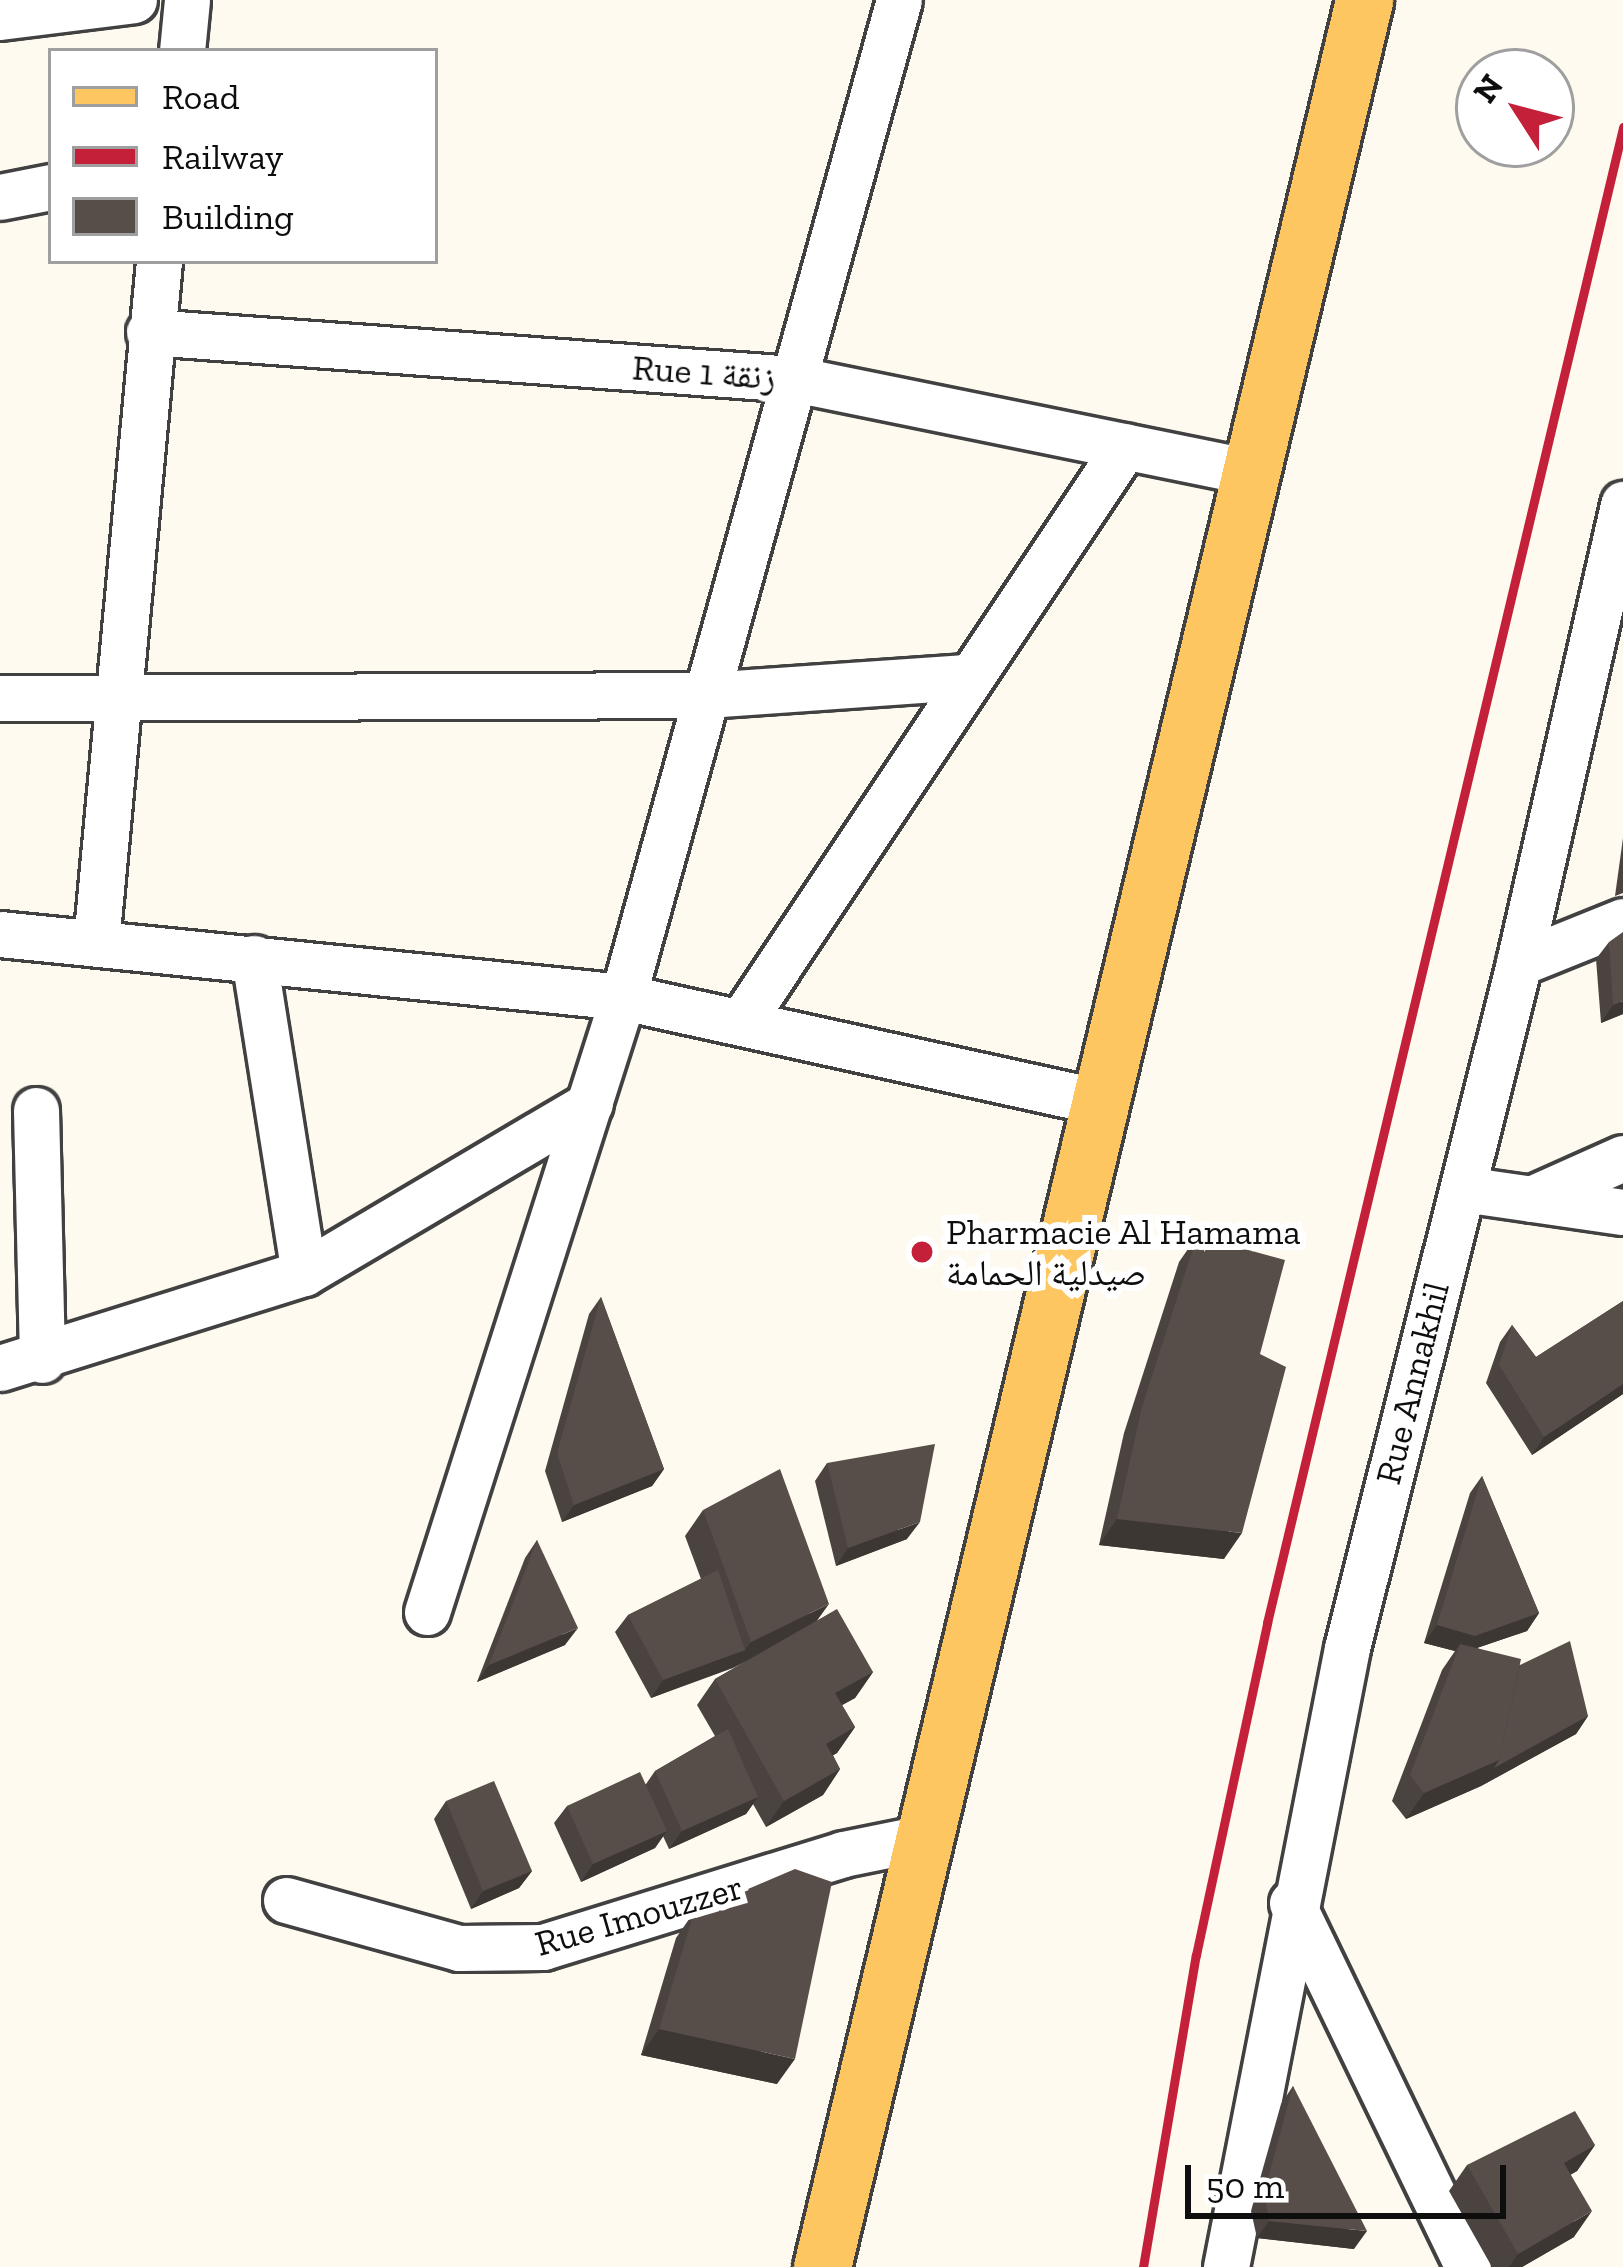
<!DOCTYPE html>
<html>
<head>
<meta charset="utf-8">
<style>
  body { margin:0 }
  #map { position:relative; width:1623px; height:2267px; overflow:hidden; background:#fffaef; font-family:"Zilla Slab","Noto Naskh Arabic",serif }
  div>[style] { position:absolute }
  .roads { filter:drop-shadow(3px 0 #414141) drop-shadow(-3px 0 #414141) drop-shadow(0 3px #414141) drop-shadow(0 -3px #414141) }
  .minor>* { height:45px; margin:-22.5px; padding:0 22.5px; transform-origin:22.5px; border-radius:22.5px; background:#fff }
  .major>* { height:57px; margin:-28.5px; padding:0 28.5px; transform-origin:28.5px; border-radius:28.5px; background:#fdc661 }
  .rail>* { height:9px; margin:-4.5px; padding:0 4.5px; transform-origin:4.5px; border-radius:4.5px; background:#c4203a }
  .wall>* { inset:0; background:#4b4340 }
  .shaded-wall>* { inset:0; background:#3d3734 }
  .building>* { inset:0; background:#574e4a }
  .dots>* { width:33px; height:33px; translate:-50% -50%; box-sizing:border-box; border:6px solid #fff; border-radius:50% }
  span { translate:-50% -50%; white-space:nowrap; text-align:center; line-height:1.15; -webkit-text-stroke:12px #fff; paint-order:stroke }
  .street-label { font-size:36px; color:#0e0e0e }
  .poi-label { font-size:36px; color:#0e0e0e }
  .left { translate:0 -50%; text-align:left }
  .legend { position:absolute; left:48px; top:48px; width:390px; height:216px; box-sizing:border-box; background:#fff; border:3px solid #9f9f9f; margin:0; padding:15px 21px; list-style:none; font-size:36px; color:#0e0e0e }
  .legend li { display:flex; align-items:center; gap:24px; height:60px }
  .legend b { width:60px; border:3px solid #9f9f9f }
  .north { position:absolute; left:1455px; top:48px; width:120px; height:120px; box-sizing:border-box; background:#fff; border:3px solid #9f9f9f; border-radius:50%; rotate:306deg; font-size:33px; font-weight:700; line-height:48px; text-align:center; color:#0e0e0e }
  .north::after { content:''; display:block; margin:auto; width:42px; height:54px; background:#c4203a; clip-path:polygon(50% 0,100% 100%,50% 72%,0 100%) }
  .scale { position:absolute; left:1185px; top:2165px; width:321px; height:54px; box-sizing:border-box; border:6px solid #0e0e0e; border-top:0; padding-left:15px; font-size:36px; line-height:42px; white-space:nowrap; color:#0e0e0e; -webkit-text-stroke:9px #fff; paint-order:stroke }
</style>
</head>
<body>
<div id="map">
  <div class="roads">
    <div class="minor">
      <i style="left:0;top:17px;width:135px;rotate:-7.2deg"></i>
      <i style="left:182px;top:51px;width:51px;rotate:-84.4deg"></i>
      <i style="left:0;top:197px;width:52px;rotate:-11.1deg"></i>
      <i style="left:149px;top:332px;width:647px;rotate:4.17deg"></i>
      <i style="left:794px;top:379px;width:467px;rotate:11.5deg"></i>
      <i style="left:0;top:698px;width:707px;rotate:-0.24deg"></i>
      <i style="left:707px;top:695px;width:259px;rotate:-4deg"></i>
      <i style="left:0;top:934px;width:626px;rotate:5.77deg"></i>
      <i style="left:623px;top:997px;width:484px;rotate:12.4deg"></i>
      <i style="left:96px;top:943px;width:685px;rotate:-84.72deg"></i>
      <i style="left:254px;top:958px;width:319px;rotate:81deg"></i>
      <i style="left:1519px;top:963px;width:112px;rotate:-22deg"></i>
      <i style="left:744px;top:1018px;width:687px;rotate:-56.33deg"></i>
      <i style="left:36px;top:1110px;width:250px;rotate:88.6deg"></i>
      <i style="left:1463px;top:1189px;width:162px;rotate:8.2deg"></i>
      <i style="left:1531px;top:1199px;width:101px;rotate:-24deg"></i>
      <i style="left:0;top:1368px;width:318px;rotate:-17.4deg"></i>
      <i style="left:304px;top:1273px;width:332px;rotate:-30.6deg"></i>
      <i style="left:427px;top:1612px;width:645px;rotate:-72.32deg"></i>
      <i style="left:623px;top:997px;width:1034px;rotate:-74.53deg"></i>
      <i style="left:286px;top:1900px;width:180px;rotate:15.5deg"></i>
      <i style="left:459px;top:1948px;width:84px;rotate:-0.7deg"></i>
      <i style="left:543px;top:1947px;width:314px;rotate:-17.2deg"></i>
      <i style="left:843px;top:1854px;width:81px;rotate:-11.4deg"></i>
      <i style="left:1292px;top:1903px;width:404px;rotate:64.2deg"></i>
      <i style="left:1226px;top:2267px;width:631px;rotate:-78.94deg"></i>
      <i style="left:1347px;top:1648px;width:706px;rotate:-75.9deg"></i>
      <i style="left:1519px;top:963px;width:471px;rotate:-77.2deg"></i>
    </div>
    <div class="major">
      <i style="left:822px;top:2267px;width:2331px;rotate:-76.55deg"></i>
    </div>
  </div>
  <div class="rail">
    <i style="left:1143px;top:2267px;width:316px;rotate:-80.4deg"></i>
    <i style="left:1196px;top:1955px;width:340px;rotate:-77.9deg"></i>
    <i style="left:1267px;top:1623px;width:1538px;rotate:-76.61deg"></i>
  </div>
  <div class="wall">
    <i style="clip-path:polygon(1623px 838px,1623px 893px,1615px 896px)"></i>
    <i style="clip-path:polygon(1609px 942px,1623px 1014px,1601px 1023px,1596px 959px)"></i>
    <i style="clip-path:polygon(1197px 1236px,1260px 1354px,1224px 1559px,1099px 1545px,1124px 1433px,1179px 1262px)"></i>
    <i style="clip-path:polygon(601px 1297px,664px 1469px,652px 1486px,562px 1522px,545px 1471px,589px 1314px)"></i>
    <i style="clip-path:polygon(1623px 1301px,1623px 1394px,1532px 1455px,1486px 1383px,1500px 1342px,1512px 1325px,1536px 1357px)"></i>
    <i style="clip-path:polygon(827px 1463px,907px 1539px,836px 1566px,815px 1481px)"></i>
    <i style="clip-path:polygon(1482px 1476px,1539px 1613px,1527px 1631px,1477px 1648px,1520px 1665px,1588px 1716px,1576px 1734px,1481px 1786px,1406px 1819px,1392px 1801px,1442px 1670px,1455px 1651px,1424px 1643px,1470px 1493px)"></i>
    <i style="clip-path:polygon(703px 1510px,817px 1621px,873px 1672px,855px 1698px,842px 1705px,855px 1727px,837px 1753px,833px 1755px,840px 1769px,823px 1795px,766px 1827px,753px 1804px,746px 1814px,669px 1849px,663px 1836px,655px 1848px,581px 1882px,554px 1823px,567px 1806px,646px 1784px,655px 1771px,715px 1736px,697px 1705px,715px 1679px,748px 1660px,651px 1698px,615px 1632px,628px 1615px,701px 1579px,685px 1536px)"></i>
    <i style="clip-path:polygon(537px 1540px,565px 1645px,477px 1682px,525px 1558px)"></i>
    <i style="clip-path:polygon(446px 1801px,532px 1871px,519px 1888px,471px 1909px,434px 1819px)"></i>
    <i style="clip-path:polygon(694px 1912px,777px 2084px,641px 2055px,676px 1938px)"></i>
    <i style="clip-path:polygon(1293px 2086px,1354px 2249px,1257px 2238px,1251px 2211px,1281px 2104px)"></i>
    <i style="clip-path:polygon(1595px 2145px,1577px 2171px,1571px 2174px,1574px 2237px,1522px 2267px,1492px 2267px,1449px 2191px,1467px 2165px)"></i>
  </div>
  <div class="shaded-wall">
    <i style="clip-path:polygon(1623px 1001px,1623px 1014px,1601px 1023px,1613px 1005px)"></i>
    <i style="clip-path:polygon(1623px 1384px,1623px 1394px,1532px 1455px,1544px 1437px)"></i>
    <i style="clip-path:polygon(664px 1469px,652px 1486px,562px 1522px,574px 1505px)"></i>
    <i style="clip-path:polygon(1117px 1519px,1242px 1533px,1224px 1559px,1099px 1545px)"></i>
    <i style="clip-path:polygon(920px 1522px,907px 1539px,836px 1566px,848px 1548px)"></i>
    <i style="clip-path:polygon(829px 1604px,811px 1629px,733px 1668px,651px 1698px,663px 1680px,745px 1650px,751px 1642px)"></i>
    <i style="clip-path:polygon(1539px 1613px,1527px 1631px,1462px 1653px,1460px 1644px,1455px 1651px,1424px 1643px,1437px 1625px)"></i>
    <i style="clip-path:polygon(578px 1628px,565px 1645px,477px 1682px,489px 1665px)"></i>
    <i style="clip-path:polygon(873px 1672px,855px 1698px,817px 1719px,835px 1693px)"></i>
    <i style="clip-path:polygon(1588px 1716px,1576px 1734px,1481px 1786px,1406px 1819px,1424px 1793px,1499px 1760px)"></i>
    <i style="clip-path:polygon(855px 1727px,837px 1753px,808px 1770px,826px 1744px)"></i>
    <i style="clip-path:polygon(840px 1769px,823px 1795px,766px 1827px,784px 1801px)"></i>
    <i style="clip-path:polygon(758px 1797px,746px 1814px,669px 1849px,682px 1831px)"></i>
    <i style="clip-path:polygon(667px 1831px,655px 1848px,581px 1882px,593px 1864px)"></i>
    <i style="clip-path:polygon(532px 1871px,519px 1888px,471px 1909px,483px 1891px)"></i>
    <i style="clip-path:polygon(659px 2029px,795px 2059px,777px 2084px,641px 2055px)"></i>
    <i style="clip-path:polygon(1595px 2145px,1577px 2171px,1547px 2189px,1564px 2163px)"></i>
    <i style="clip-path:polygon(1592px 2211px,1574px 2237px,1522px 2267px,1509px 2267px,1518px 2254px)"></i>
    <i style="clip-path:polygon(1269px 2221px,1367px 2231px,1354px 2249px,1257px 2238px)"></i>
  </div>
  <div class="building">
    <i style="clip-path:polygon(1623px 932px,1623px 1001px,1613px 1005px,1609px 942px)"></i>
    <i style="clip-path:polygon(1197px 1236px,1285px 1260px,1260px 1354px,1286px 1367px,1242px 1533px,1117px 1519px,1142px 1407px)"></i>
    <i style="clip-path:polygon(601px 1297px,664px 1469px,574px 1505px,557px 1453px)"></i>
    <i style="clip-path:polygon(1623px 1301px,1623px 1384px,1544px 1437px,1499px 1365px,1512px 1325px,1536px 1357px)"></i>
    <i style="clip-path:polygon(935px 1444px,920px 1522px,848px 1548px,827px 1463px)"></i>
    <i style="clip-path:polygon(780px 1469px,829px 1604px,751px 1642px,703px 1510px)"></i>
    <i style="clip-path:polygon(1482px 1476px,1539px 1613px,1475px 1636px,1437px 1625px)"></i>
    <i style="clip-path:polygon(537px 1540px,578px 1628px,489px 1665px)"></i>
    <i style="clip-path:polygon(718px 1570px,745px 1650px,663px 1680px,628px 1615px)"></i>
    <i style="clip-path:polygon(837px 1609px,873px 1672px,835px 1693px,855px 1727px,826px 1744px,840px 1769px,784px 1801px,715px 1679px)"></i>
    <i style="clip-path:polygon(1570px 1641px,1588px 1716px,1494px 1768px,1499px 1760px,1520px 1665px)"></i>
    <i style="clip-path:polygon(1460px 1644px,1521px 1659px,1499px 1760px,1424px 1793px,1410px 1775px)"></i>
    <i style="clip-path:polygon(728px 1729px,758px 1797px,682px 1831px,655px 1771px)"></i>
    <i style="clip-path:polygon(640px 1772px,667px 1831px,593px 1864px,567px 1806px)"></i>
    <i style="clip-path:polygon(494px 1781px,532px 1871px,483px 1891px,446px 1801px)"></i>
    <i style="clip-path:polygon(795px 1869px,832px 1882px,795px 2059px,659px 2029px,694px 1912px)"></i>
    <i style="clip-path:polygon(1293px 2086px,1367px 2231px,1269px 2221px,1264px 2193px)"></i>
    <i style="clip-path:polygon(1575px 2111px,1595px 2145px,1564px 2163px,1592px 2211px,1518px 2254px,1467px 2165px)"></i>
  </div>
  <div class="dots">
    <i style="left:922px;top:1252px;background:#c4203a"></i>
  </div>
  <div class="street-label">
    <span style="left:704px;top:372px;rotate:4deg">Rue 1 زنقة</span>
    <span style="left:1412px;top:1383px;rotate:-76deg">Rue Annakhil</span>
    <span style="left:639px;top:1915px;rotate:-16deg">Rue Imouzzer</span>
  </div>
  <div class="poi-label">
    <span class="left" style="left:946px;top:1252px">Pharmacie Al Hamama<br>صيدلية الحمامة</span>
  </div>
  <ul class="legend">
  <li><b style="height:15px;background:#fdc661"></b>Road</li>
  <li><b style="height:15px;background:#c4203a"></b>Railway</li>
  <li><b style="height:33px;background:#574e4a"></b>Building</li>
  </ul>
  <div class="north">N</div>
  <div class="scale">50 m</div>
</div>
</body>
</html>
